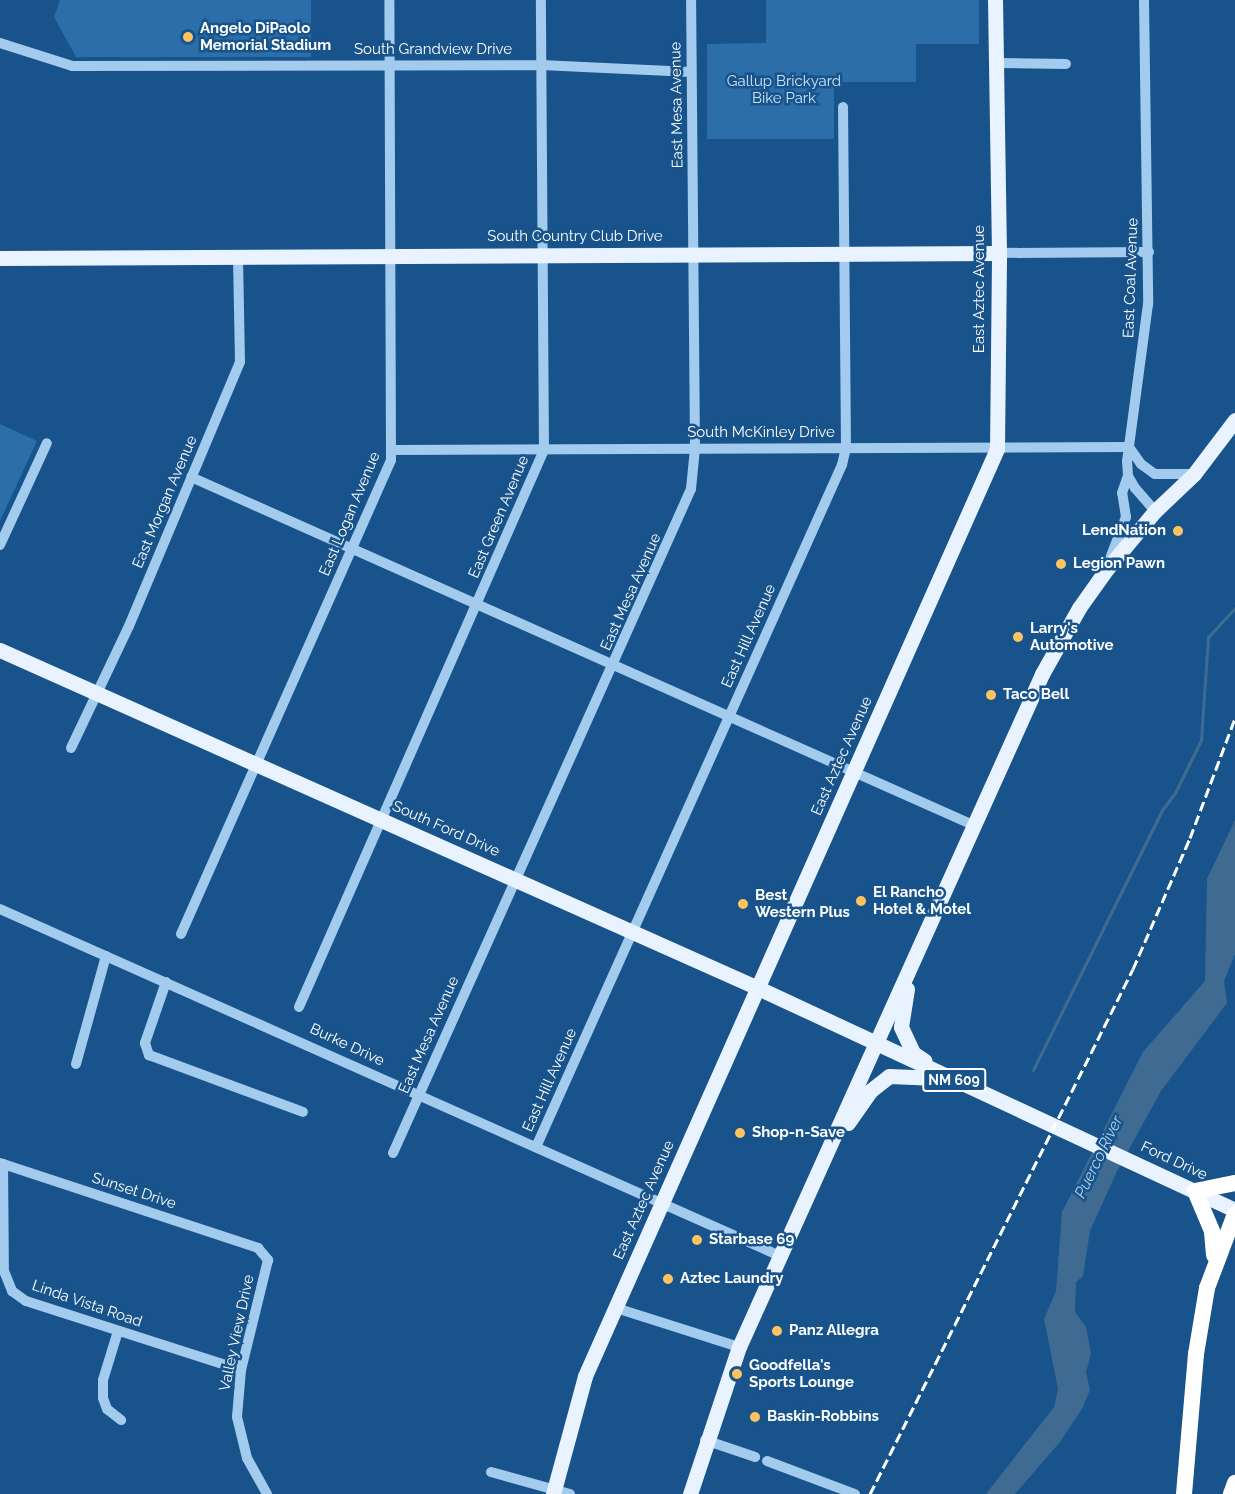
<!DOCTYPE html>
<html>
<head>
<meta charset="utf-8">
<style>
  body { margin:0 }
  #map { position:relative; width:1235px; height:1494px; overflow:hidden; background:#18548b; font-family:Raleway,sans-serif }
  div>[style] { position:absolute }
  .green>* { inset:0; background:#2b6ea9 }
  .water>* { inset:0; background:#3f6b92 }
  .stream>* { height:3px; margin:-1.5px; padding:0 1.5px; transform-origin:1.5px; border-radius:1.5px; background:#3f6b92 }
  .minor>* { height:10px; margin:-5px; padding:0 5px; transform-origin:5px; border-radius:5px; background:#a2cbee }
  .major>* { height:15px; margin:-7.5px; padding:0 7.5px; transform-origin:7.5px; border-radius:7.5px; background:#e9f3ff }
  .highway>* { height:16px; margin:-8px; padding:0 8px; transform-origin:8px; border-radius:8px; background:#fff }
  .rail>* { height:3px; margin-top:-1.5px; transform-origin:0; background:repeating-linear-gradient(90deg,#fff 0 10px,transparent 0 14.5px) }
  .dots>* { width:16px; height:16px; translate:-50% -50%; box-sizing:border-box; border:3px solid #18548b; border-radius:50% }
  span { translate:-50% -50%; white-space:nowrap; text-align:center; line-height:1.15; -webkit-text-stroke:5px #18548b; paint-order:stroke }
  .shield-label span { padding:2px 4px; background:#18548b; border:2px solid; border-radius:4px; -webkit-text-stroke-width:0 }
  .shield-label { font-size:14px; color:#fff; font-weight:700 }
  .poi-label { font-size:15px; color:#fff; font-weight:700 }
  .left { translate:0 -50%; text-align:left }
  .right { translate:-100% -50%; text-align:right }
  .street-label { font-size:15px; color:#fff }
  .park-label { font-size:15px; color:#c8e3fa }
  .water-label { font-size:16px; color:#aed5f5; font-style:italic }
</style>
</head>
<body>
<div id="map">
  <div class="green">
    <i style="clip-path:polygon(60px 0,311px 0,311px 57px,76px 57px,54px 17px)"></i>
    <i style="clip-path:polygon(766px 0,979px 0,979px 44px,916px 44px,916px 82px,834px 82px,834px 139px,707px 139px,707px 44px,766px 43px)"></i>
    <i style="clip-path:polygon(0 424px,37px 441px,0 521px)"></i>
  </div>
  <div class="water">
    <i style="clip-path:polygon(1235px 820px,1235px 954px,1224px 981px,1227px 1003px,1161px 1091px,1117px 1171px,1090px 1231px,1083px 1276px,1076px 1282px,1075px 1312px,1086px 1327px,1091px 1354px,1086px 1372px,1090px 1390px,1082px 1409px,1060px 1442px,1015px 1494px,986px 1494px,1054px 1407px,1058px 1389px,1044px 1319px,1056px 1291px,1062px 1212px,1143px 1052px,1205px 981px,1207px 879px)"></i>
  </div>
  <div class="stream">
    <i style="left:1033px;top:1070px;width:290px;rotate:-63.6deg"></i>
    <i style="left:1162px;top:810px;width:21px;rotate:-53deg"></i>
    <i style="left:1175px;top:793px;width:59px;rotate:-63.9deg"></i>
    <i style="left:1201px;top:740px;width:103px;rotate:-86.1deg"></i>
    <i style="left:1208px;top:637px;width:40px;rotate:-47deg"></i>
  </div>
  <div class="minor">
    <i style="left:1144px;top:0;width:304px;rotate:89.2deg"></i>
    <i style="left:1148px;top:304px;width:158px;rotate:97.6deg"></i>
    <i style="left:1127px;top:461px;width:15px;rotate:86deg"></i>
    <i style="left:1128px;top:476px;width:14px;rotate:60deg"></i>
    <i style="left:1135px;top:488px;width:30px;rotate:49deg"></i>
    <i style="left:0;top:43px;width:76px;rotate:17.7deg"></i>
    <i style="left:72px;top:66px;width:469px;rotate:-0.1deg"></i>
    <i style="left:541px;top:65px;width:150px;rotate:2.7deg"></i>
    <i style="left:995px;top:63px;width:71px;rotate:0.8deg"></i>
    <i style="left:999px;top:253px;width:150px;rotate:-0.4deg"></i>
    <i style="left:1129px;top:447px;width:21px;rotate:55deg"></i>
    <i style="left:1141px;top:464px;width:17px;rotate:36deg"></i>
    <i style="left:1155px;top:474px;width:39px"></i>
    <i style="left:393px;top:450px;width:736px;rotate:-0.23deg"></i>
    <i style="left:191px;top:477px;width:856px;rotate:23.99deg"></i>
    <i style="left:0;top:545px;width:112px;rotate:-65.3deg"></i>
    <i style="left:1109px;top:561px;width:47px;rotate:-68.9deg"></i>
    <i style="left:1126px;top:517px;width:24px;rotate:-99deg"></i>
    <i style="left:1122px;top:493px;width:18px;rotate:-71deg"></i>
    <i style="left:71px;top:748px;width:135px;rotate:-64.6deg"></i>
    <i style="left:129px;top:626px;width:286px;rotate:-67.2deg"></i>
    <i style="left:240px;top:362px;width:105px;rotate:-91.1deg"></i>
    <i style="left:0;top:909px;width:854px;rotate:23.98deg"></i>
    <i style="left:181px;top:934px;width:518px;rotate:-66.1deg"></i>
    <i style="left:391px;top:460px;width:460px;rotate:-90.2deg"></i>
    <i style="left:166px;top:982px;width:65px;rotate:109deg"></i>
    <i style="left:145px;top:1043px;width:13px;rotate:72deg"></i>
    <i style="left:149px;top:1055px;width:164px;rotate:20.3deg"></i>
    <i style="left:299px;top:1007px;width:609px;rotate:-66.26deg"></i>
    <i style="left:544px;top:450px;width:450px;rotate:-90.4deg"></i>
    <i style="left:76px;top:1064px;width:112px;rotate:-74.5deg"></i>
    <i style="left:536px;top:1147px;width:748px;rotate:-65.84deg"></i>
    <i style="left:842px;top:465px;width:17px;rotate:-77deg"></i>
    <i style="left:846px;top:448px;width:341px;rotate:-90.5deg"></i>
    <i style="left:393px;top:1153px;width:728px;rotate:-65.83deg"></i>
    <i style="left:691px;top:489px;width:41px;rotate:-84.4deg"></i>
    <i style="left:695px;top:448px;width:448px;rotate:-90.5deg"></i>
    <i style="left:0;top:1163px;width:272px;rotate:18.2deg"></i>
    <i style="left:258px;top:1248px;width:16px;rotate:50deg"></i>
    <i style="left:268px;top:1260px;width:113px;rotate:103.8deg"></i>
    <i style="left:241px;top:1370px;width:47px;rotate:94.9deg"></i>
    <i style="left:237px;top:1417px;width:42px;rotate:76.3deg"></i>
    <i style="left:247px;top:1458px;width:41px;rotate:60.9deg"></i>
    <i style="left:3px;top:1164px;width:107px;rotate:89.5deg"></i>
    <i style="left:4px;top:1271px;width:22px;rotate:68deg"></i>
    <i style="left:12px;top:1291px;width:17px;rotate:36deg"></i>
    <i style="left:26px;top:1301px;width:226px;rotate:17.8deg"></i>
    <i style="left:616px;top:1308px;width:129px;rotate:17.6deg"></i>
    <i style="left:118px;top:1331px;width:51px;rotate:107deg"></i>
    <i style="left:103px;top:1380px;width:18px;rotate:90deg"></i>
    <i style="left:103px;top:1398px;width:12px;rotate:70deg"></i>
    <i style="left:107px;top:1409px;width:18px;rotate:38deg"></i>
    <i style="left:705px;top:1440px;width:53px;rotate:18.8deg"></i>
    <i style="left:767px;top:1461px;width:94px;rotate:20.6deg"></i>
    <i style="left:491px;top:1472px;width:82px;rotate:15.6deg"></i>
  </div>
  <div class="major">
    <i style="left:0;top:258px;width:999px;rotate:-0.29deg"></i>
    <i style="left:0;top:650px;width:830px;rotate:24.03deg"></i>
    <i style="left:758px;top:988px;width:526px;rotate:24.96deg"></i>
    <i style="left:907px;top:989px;width:38px;rotate:99deg"></i>
    <i style="left:901px;top:1027px;width:29px;rotate:65deg"></i>
    <i style="left:913px;top:1053px;width:14px;rotate:34deg"></i>
    <i style="left:848px;top:1123px;width:39px;rotate:-55deg"></i>
    <i style="left:870px;top:1091px;width:24px;rotate:-38deg"></i>
    <i style="left:889px;top:1076px;width:48px;rotate:2.4deg"></i>
    <i style="left:553px;top:1494px;width:122px;rotate:-74.8deg"></i>
    <i style="left:585px;top:1376px;width:1014px;rotate:-66.04deg"></i>
    <i style="left:997px;top:449px;width:196px;rotate:-89.4deg"></i>
    <i style="left:999px;top:253px;width:253px;rotate:-90.9deg"></i>
    <i style="left:690px;top:1494px;width:155px;rotate:-71.6deg"></i>
    <i style="left:739px;top:1347px;width:738px;rotate:-65.76deg"></i>
    <i style="left:1042px;top:674px;width:76px;rotate:-60.7deg"></i>
    <i style="left:1079px;top:608px;width:47px;rotate:-54.6deg"></i>
    <i style="left:1106px;top:570px;width:77px;rotate:-50.3deg"></i>
    <i style="left:1155px;top:511px;width:54px;rotate:-43.5deg"></i>
    <i style="left:1194px;top:474px;width:68px;rotate:-52.8deg"></i>
  </div>
  <div class="highway">
    <i style="left:1214px;top:1255px;width:24px;rotate:-95deg"></i>
    <i style="left:1212px;top:1231px;width:43px;rotate:-113deg"></i>
    <i style="left:1195px;top:1191px;width:41px;rotate:-11.3deg"></i>
    <i style="left:1184px;top:1494px;width:141px;rotate:-85.1deg"></i>
    <i style="left:1196px;top:1354px;width:67px;rotate:-80.5deg"></i>
    <i style="left:1207px;top:1288px;width:79px;rotate:-69.3deg"></i>
    <i style="left:1231px;top:1494px;width:12px;rotate:-70deg"></i>
  </div>
  <div class="rail">
    <i style="left:870px;top:1494px;width:587px;rotate:-63.39deg"></i>
    <i style="left:1133px;top:969px;width:143px;rotate:-66.5deg"></i>
    <i style="left:1190px;top:838px;width:128px;rotate:-69.4deg"></i>
  </div>
  <div class="dots">
    <i style="left:188px;top:37px;background:#ffc35f"></i>
    <i style="left:1178px;top:531px;background:#ffc35f"></i>
    <i style="left:1061px;top:564px;background:#ffc35f"></i>
    <i style="left:1018px;top:637px;background:#ffc35f"></i>
    <i style="left:991px;top:695px;background:#ffc35f"></i>
    <i style="left:861px;top:901px;background:#ffc35f"></i>
    <i style="left:743px;top:904px;background:#ffc35f"></i>
    <i style="left:740px;top:1133px;background:#ffc35f"></i>
    <i style="left:697px;top:1240px;background:#ffc35f"></i>
    <i style="left:668px;top:1279px;background:#ffc35f"></i>
    <i style="left:777px;top:1331px;background:#ffc35f"></i>
    <i style="left:737px;top:1374px;background:#ffc35f"></i>
    <i style="left:755px;top:1417px;background:#ffc35f"></i>
  </div>
  <div class="shield-label">
    <span style="left:954px;top:1080px">NM 609</span>
  </div>
  <div class="poi-label">
    <span class="left" style="left:200px;top:37px">Angelo DiPaolo<br>Memorial Stadium</span>
    <span class="right" style="left:1166px;top:531px">LendNation</span>
    <span class="left" style="left:1073px;top:564px">Legion Pawn</span>
    <span class="left" style="left:1030px;top:637px">Larry's<br>Automotive</span>
    <span class="left" style="left:1003px;top:695px">Taco Bell</span>
    <span class="left" style="left:873px;top:901px">El Rancho<br>Hotel &amp; Motel</span>
    <span class="left" style="left:755px;top:904px">Best<br>Western Plus</span>
    <span class="left" style="left:752px;top:1133px">Shop-n-Save</span>
    <span class="left" style="left:709px;top:1240px">Starbase 69</span>
    <span class="left" style="left:680px;top:1279px">Aztec Laundry</span>
    <span class="left" style="left:789px;top:1331px">Panz Allegra</span>
    <span class="left" style="left:749px;top:1374px">Goodfella's<br>Sports Lounge</span>
    <span class="left" style="left:767px;top:1417px">Baskin-Robbins</span>
  </div>
  <div class="street-label">
    <span style="left:433px;top:50px">South Grandview Drive</span>
    <span style="left:677px;top:105px;rotate:-91deg">East Mesa Avenue</span>
    <span style="left:575px;top:237px">South Country Club Drive</span>
    <span style="left:1131px;top:278px;rotate:-88deg">East Coal Avenue</span>
    <span style="left:980px;top:289px;rotate:-90deg">East Aztec Avenue</span>
    <span style="left:761px;top:433px">South McKinley Drive</span>
    <span style="left:165px;top:502px;rotate:-67deg">East Morgan Avenue</span>
    <span style="left:350px;top:514px;rotate:-67deg">East Logan Avenue</span>
    <span style="left:499px;top:517px;rotate:-67deg">East Green Avenue</span>
    <span style="left:631px;top:592px;rotate:-66deg">East Mesa Avenue</span>
    <span style="left:749px;top:636px;rotate:-66deg">East Hill Avenue</span>
    <span style="left:842px;top:756px;rotate:-66deg">East Aztec Avenue</span>
    <span style="left:446px;top:829px;rotate:24deg">South Ford Drive</span>
    <span style="left:429px;top:1035px;rotate:-66deg">East Mesa Avenue</span>
    <span style="left:347px;top:1045px;rotate:25deg">Burke Drive</span>
    <span style="left:550px;top:1080px;rotate:-66deg">East Hill Avenue</span>
    <span style="left:1174px;top:1161px;rotate:25deg">Ford Drive</span>
    <span style="left:134px;top:1191px;rotate:18deg">Sunset Drive</span>
    <span style="left:644px;top:1200px;rotate:-66deg">East Aztec Avenue</span>
    <span style="left:87px;top:1304px;rotate:19deg">Linda Vista Road</span>
    <span style="left:237px;top:1333px;rotate:-78deg">Valley View Drive</span>
  </div>
  <div class="park-label">
    <span style="left:784px;top:90px">Gallup Brickyard<br>Bike Park</span>
  </div>
  <div class="water-label">
    <span style="left:1099px;top:1157px;rotate:-64deg">Puerco River</span>
  </div>
</div>
</body>
</html>
